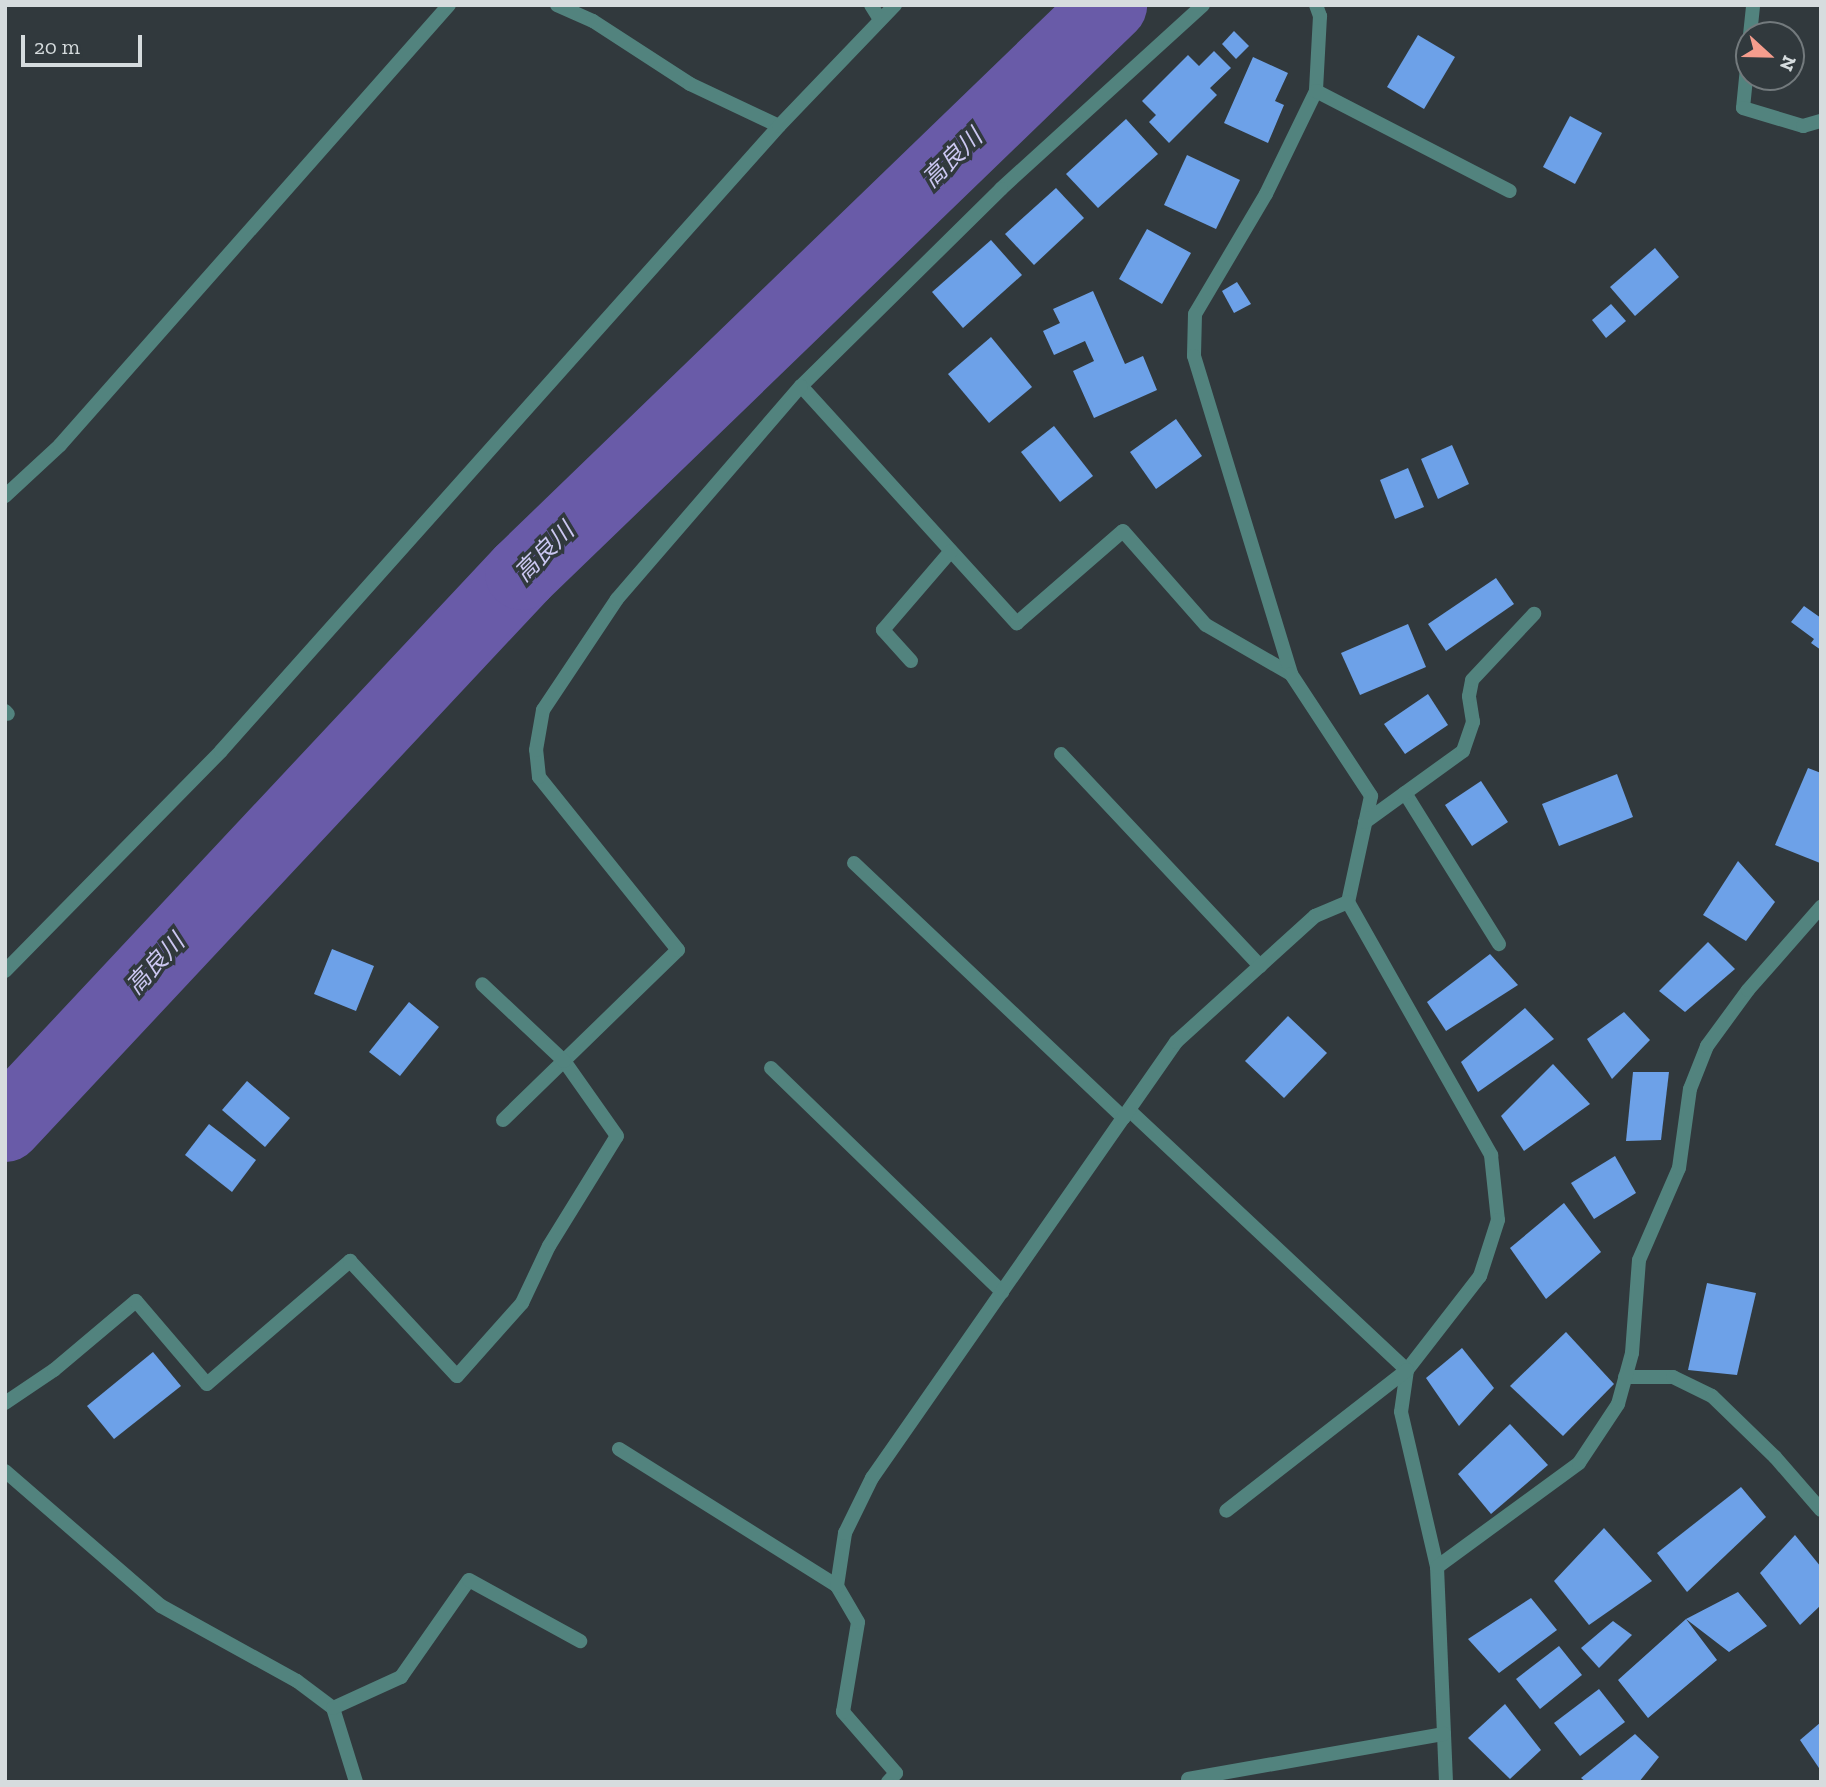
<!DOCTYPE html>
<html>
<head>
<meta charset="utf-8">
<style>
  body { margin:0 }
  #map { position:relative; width:1826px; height:1787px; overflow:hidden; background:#31393d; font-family:"Zilla Slab","Noto Sans JP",serif }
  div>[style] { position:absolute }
  .river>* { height:74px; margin:-37px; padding:0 37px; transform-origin:37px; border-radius:37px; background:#695ba8 }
  .building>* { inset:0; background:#6da1e8 }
  .street>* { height:14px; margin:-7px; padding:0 7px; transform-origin:7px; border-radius:7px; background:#52837e }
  span { translate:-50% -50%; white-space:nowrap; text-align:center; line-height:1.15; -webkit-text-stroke:7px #31393d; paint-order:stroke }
  .water-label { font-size:24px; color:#cbc7f1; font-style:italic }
  .frame { position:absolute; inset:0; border:7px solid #d6dcde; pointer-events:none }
  .north { position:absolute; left:1735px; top:21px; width:70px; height:70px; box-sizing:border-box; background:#31393d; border:2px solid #737a7d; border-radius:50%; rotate:112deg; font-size:19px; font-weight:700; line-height:28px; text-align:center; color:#d6dcde }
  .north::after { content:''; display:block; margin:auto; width:24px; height:32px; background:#f59d8d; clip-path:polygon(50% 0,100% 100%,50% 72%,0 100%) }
  .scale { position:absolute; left:21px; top:35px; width:121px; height:32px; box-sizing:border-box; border:4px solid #d6dcde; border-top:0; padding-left:9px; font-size:21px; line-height:24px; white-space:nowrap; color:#d6dcde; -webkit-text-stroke:5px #31393d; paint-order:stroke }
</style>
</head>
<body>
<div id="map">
  <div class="river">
    <i style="left:5px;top:1125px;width:756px;rotate:-46.88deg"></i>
    <i style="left:522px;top:573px;width:818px;rotate:-44.01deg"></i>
  </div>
  <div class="building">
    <i style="clip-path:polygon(1234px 31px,1249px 46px,1236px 59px,1222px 44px)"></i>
    <i style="clip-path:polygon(1418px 35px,1455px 57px,1424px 109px,1387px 87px)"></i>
    <i style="clip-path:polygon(1214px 51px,1231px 68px,1210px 88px,1217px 95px,1169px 143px,1149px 122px,1156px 115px,1142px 101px,1188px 55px,1199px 66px)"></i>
    <i style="clip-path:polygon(1253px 57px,1288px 73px,1275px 101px,1284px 105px,1268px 143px,1224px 123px)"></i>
    <i style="clip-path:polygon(1570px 116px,1602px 133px,1575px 184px,1543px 167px)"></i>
    <i style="clip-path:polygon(1126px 119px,1158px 154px,1098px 208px,1066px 174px)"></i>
    <i style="clip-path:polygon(1187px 155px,1240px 180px,1216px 229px,1164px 205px)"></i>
    <i style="clip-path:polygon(1056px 188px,1084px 218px,1034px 265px,1005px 234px)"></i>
    <i style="clip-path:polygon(1147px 229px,1191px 253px,1162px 304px,1119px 279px)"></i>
    <i style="clip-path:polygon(991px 240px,1022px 275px,963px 328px,932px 292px)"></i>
    <i style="clip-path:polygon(1655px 248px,1679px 277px,1635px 316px,1610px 287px)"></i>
    <i style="clip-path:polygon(1237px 282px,1251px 304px,1234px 313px,1222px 291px)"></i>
    <i style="clip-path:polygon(1093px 291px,1125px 364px,1143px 356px,1157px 390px,1094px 418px,1073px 371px,1094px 361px,1085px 341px,1054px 355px,1043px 331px,1060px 323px,1053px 309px)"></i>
    <i style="clip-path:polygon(1611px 304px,1626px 321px,1606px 338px,1592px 320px)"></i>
    <i style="clip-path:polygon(991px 337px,1032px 387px,989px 423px,948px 374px)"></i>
    <i style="clip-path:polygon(1176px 419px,1202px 456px,1156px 489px,1130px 452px)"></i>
    <i style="clip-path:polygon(1054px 426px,1093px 476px,1060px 502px,1021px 452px)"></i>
    <i style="clip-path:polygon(1452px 445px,1469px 484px,1438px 499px,1421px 459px)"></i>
    <i style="clip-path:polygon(1408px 468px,1424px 507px,1395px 519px,1380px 480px)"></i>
    <i style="clip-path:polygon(1496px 578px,1514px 604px,1446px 651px,1428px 624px)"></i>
    <i style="clip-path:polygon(1804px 606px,1821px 618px,1821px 650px,1811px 643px,1814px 639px,1791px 622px)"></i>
    <i style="clip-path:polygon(1408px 624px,1426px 667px,1360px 695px,1341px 653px)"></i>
    <i style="clip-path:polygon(1428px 694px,1448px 725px,1405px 754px,1384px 724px)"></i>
    <i style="clip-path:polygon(1808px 768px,1821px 773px,1820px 863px,1775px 845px)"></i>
    <i style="clip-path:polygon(1617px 774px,1633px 817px,1559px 846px,1542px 804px)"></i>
    <i style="clip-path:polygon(1481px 781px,1508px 822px,1472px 846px,1445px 805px)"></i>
    <i style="clip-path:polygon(1738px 861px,1775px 902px,1746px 941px,1703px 915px)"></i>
    <i style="clip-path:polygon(1708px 942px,1735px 969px,1685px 1012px,1659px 991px)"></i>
    <i style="clip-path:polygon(332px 949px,374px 966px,356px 1011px,314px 994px)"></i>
    <i style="clip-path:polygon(1490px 954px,1518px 985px,1446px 1031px,1427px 1002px)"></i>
    <i style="clip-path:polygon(409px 1002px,439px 1027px,400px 1076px,369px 1052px)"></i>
    <i style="clip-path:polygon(1525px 1008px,1554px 1039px,1478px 1092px,1461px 1062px)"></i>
    <i style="clip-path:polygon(1624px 1012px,1650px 1040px,1612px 1079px,1587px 1039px)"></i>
    <i style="clip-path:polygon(1288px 1016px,1327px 1053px,1284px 1098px,1245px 1061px)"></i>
    <i style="clip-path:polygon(1553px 1064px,1590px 1104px,1524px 1151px,1501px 1116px)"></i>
    <i style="clip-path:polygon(1633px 1072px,1669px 1072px,1661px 1140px,1626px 1141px)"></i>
    <i style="clip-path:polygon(247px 1081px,290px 1118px,265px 1147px,222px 1110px)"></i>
    <i style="clip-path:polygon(209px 1124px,256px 1160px,232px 1192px,185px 1155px)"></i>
    <i style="clip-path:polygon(1615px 1156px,1636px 1193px,1594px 1219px,1571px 1183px)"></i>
    <i style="clip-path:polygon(1564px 1203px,1601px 1252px,1546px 1299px,1510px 1248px)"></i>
    <i style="clip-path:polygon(1707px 1283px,1756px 1293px,1737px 1375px,1688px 1370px)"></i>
    <i style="clip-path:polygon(1566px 1332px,1614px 1384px,1563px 1436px,1510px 1386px)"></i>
    <i style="clip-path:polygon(1462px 1348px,1494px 1388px,1459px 1426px,1426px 1378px)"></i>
    <i style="clip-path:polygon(153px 1352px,181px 1386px,114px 1439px,87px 1406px)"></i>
    <i style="clip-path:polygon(1510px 1424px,1548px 1465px,1491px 1514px,1458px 1474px)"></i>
    <i style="clip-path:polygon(1741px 1487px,1766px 1517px,1687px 1592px,1657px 1553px)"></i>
    <i style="clip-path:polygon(1604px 1528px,1652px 1581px,1589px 1625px,1554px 1581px)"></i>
    <i style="clip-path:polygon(1795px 1535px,1821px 1567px,1821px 1605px,1800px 1625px,1760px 1573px)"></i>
    <i style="clip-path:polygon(1738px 1592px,1767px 1626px,1729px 1652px,1686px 1619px,1717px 1660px,1648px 1718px,1618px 1680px,1686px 1619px)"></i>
    <i style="clip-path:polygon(1531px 1598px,1557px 1630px,1499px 1673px,1468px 1639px)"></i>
    <i style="clip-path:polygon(1613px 1621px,1632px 1635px,1599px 1668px,1581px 1648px)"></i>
    <i style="clip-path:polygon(1559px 1646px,1582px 1675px,1540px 1709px,1516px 1679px)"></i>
    <i style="clip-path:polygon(1599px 1689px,1625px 1722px,1580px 1756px,1554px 1723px)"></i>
    <i style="clip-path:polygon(1505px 1704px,1541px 1750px,1510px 1779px,1468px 1738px)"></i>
    <i style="clip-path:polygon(1821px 1722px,1821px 1771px,1800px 1740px)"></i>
    <i style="clip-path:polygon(1635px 1734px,1659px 1757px,1639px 1782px,1586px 1782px,1581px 1778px)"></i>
  </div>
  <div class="street">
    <i style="left:557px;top:5px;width:39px;rotate:24deg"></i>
    <i style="left:593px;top:21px;width:116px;rotate:33deg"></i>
    <i style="left:690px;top:84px;width:98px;rotate:25.3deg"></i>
    <i style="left:871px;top:5px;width:15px;rotate:58deg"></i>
    <i style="left:1203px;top:5px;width:273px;rotate:137.7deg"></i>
    <i style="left:1001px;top:189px;width:281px;rotate:135.4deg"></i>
    <i style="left:801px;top:386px;width:321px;rotate:47.7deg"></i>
    <i style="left:1017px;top:623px;width:140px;rotate:-41deg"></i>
    <i style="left:1123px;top:531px;width:125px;rotate:48.6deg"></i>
    <i style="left:1206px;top:625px;width:98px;rotate:30deg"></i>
    <i style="left:1316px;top:5px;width:12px;rotate:70deg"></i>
    <i style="left:1320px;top:16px;width:75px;rotate:93.1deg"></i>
    <i style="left:1316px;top:91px;width:114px;rotate:115.9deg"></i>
    <i style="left:1266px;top:194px;width:139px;rotate:120.6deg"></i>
    <i style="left:1195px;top:314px;width:42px;rotate:91.4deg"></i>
    <i style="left:1194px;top:356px;width:332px;rotate:73deg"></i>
    <i style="left:1291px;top:674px;width:146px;rotate:56.7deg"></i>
    <i style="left:1371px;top:796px;width:108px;rotate:102.2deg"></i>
    <i style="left:1348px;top:902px;width:291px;rotate:60.5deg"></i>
    <i style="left:1491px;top:1155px;width:65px;rotate:83.9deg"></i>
    <i style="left:1498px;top:1220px;width:59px;rotate:107.8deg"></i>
    <i style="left:1480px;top:1276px;width:119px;rotate:127.8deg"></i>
    <i style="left:1407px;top:1370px;width:42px;rotate:98.1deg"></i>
    <i style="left:1401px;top:1412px;width:159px;rotate:76.9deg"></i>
    <i style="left:1437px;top:1567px;width:215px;rotate:87.6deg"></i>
    <i style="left:1750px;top:35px;width:30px;rotate:-84deg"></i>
    <i style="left:1749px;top:48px;width:60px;rotate:95.7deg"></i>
    <i style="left:1743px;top:108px;width:63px;rotate:16.7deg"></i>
    <i style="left:1803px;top:126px;width:19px;rotate:-16deg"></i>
    <i style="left:1316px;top:91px;width:218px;rotate:27.3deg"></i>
    <i style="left:5px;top:496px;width:75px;rotate:-42.8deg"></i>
    <i style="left:60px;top:445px;width:587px;rotate:-48.52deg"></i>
    <i style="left:911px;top:661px;width:42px;rotate:-132.1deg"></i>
    <i style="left:883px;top:630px;width:104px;rotate:-49.3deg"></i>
    <i style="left:5px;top:711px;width:4px;rotate:45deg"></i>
    <i style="left:1061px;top:754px;width:291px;rotate:46.8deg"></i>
    <i style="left:1405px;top:793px;width:178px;rotate:58.1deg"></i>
    <i style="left:1365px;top:822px;width:121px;rotate:-35.9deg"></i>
    <i style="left:1463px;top:751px;width:31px;rotate:-71deg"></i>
    <i style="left:1473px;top:722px;width:26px;rotate:-99deg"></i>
    <i style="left:1469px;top:696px;width:16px;rotate:-79deg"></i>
    <i style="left:1472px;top:680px;width:91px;rotate:-46.8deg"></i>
    <i style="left:854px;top:863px;width:371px;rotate:43.4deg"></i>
    <i style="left:5px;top:971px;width:308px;rotate:-45.5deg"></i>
    <i style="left:221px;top:751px;width:838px;rotate:-48.24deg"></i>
    <i style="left:779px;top:126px;width:168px;rotate:-46.2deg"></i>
    <i style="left:771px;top:1068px;width:322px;rotate:44.1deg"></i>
    <i style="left:1129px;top:1110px;width:381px;rotate:43.1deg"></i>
    <i style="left:1407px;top:1370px;width:229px;rotate:142.1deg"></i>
    <i style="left:503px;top:1120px;width:244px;rotate:-44.2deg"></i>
    <i style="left:678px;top:950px;width:222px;rotate:-128.8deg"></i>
    <i style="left:539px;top:777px;width:27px;rotate:-96deg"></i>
    <i style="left:536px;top:750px;width:41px;rotate:-80.1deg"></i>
    <i style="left:543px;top:710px;width:133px;rotate:-56.3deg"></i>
    <i style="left:617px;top:599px;width:281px;rotate:-49.2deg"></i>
    <i style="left:1625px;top:1377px;width:48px"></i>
    <i style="left:1673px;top:1377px;width:43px;rotate:26deg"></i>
    <i style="left:1712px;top:1396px;width:88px;rotate:44.1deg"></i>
    <i style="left:1775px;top:1457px;width:70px;rotate:49deg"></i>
    <i style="left:5px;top:1403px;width:59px;rotate:-34deg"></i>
    <i style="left:54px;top:1370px;width:107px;rotate:-40.1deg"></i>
    <i style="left:136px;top:1301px;width:109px;rotate:49.5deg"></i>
    <i style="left:207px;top:1384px;width:189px;rotate:-40.7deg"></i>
    <i style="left:350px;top:1261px;width:157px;rotate:47.1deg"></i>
    <i style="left:457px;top:1376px;width:98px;rotate:-48.3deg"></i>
    <i style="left:522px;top:1303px;width:63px;rotate:-64.7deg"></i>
    <i style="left:549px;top:1246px;width:129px;rotate:-58.3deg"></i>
    <i style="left:617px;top:1136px;width:92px;rotate:-125.2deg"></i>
    <i style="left:564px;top:1061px;width:112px;rotate:-136.8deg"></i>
    <i style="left:619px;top:1449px;width:257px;rotate:32.1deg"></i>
    <i style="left:5px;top:1471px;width:206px;rotate:40.9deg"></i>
    <i style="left:161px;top:1606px;width:155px;rotate:28.9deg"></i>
    <i style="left:297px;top:1681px;width:45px;rotate:36.9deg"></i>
    <i style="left:333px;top:1708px;width:77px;rotate:72.7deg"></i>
    <i style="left:1437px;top:1567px;width:176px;rotate:-36.2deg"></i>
    <i style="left:1579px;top:1463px;width:71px;rotate:-56.5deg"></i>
    <i style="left:1618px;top:1404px;width:53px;rotate:-74.6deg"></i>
    <i style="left:1632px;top:1353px;width:93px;rotate:-85.7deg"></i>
    <i style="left:1639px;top:1260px;width:100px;rotate:-66.5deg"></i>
    <i style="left:1679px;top:1168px;width:80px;rotate:-82.1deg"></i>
    <i style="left:1690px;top:1089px;width:46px;rotate:-68.4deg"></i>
    <i style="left:1707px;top:1046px;width:69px;rotate:-53.8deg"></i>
    <i style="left:1748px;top:990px;width:111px;rotate:-48.7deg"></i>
    <i style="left:333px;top:1708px;width:75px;rotate:-24.5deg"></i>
    <i style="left:401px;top:1677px;width:118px;rotate:-55deg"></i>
    <i style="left:469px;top:1580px;width:127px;rotate:28.8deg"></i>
    <i style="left:1188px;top:1779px;width:260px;rotate:-10deg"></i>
    <i style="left:888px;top:1782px;width:12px;rotate:-48deg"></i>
    <i style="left:896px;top:1773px;width:81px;rotate:-131deg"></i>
    <i style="left:843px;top:1712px;width:91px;rotate:-80.5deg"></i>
    <i style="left:858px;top:1622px;width:42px;rotate:-120.3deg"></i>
    <i style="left:837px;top:1586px;width:54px;rotate:-81.4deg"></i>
    <i style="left:845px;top:1533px;width:61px;rotate:-63.9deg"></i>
    <i style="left:872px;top:1478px;width:532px;rotate:-55.11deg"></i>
    <i style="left:1176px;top:1042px;width:188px;rotate:-42.2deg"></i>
    <i style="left:1315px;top:916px;width:36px;rotate:-23deg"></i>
  </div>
  <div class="water-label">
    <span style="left:952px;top:158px;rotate:-44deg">高良川</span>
    <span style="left:544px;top:552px;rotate:-45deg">高良川</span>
    <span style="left:155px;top:964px;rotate:-47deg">高良川</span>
  </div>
  <div class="frame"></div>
  <div class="north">N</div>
  <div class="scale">20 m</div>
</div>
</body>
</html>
